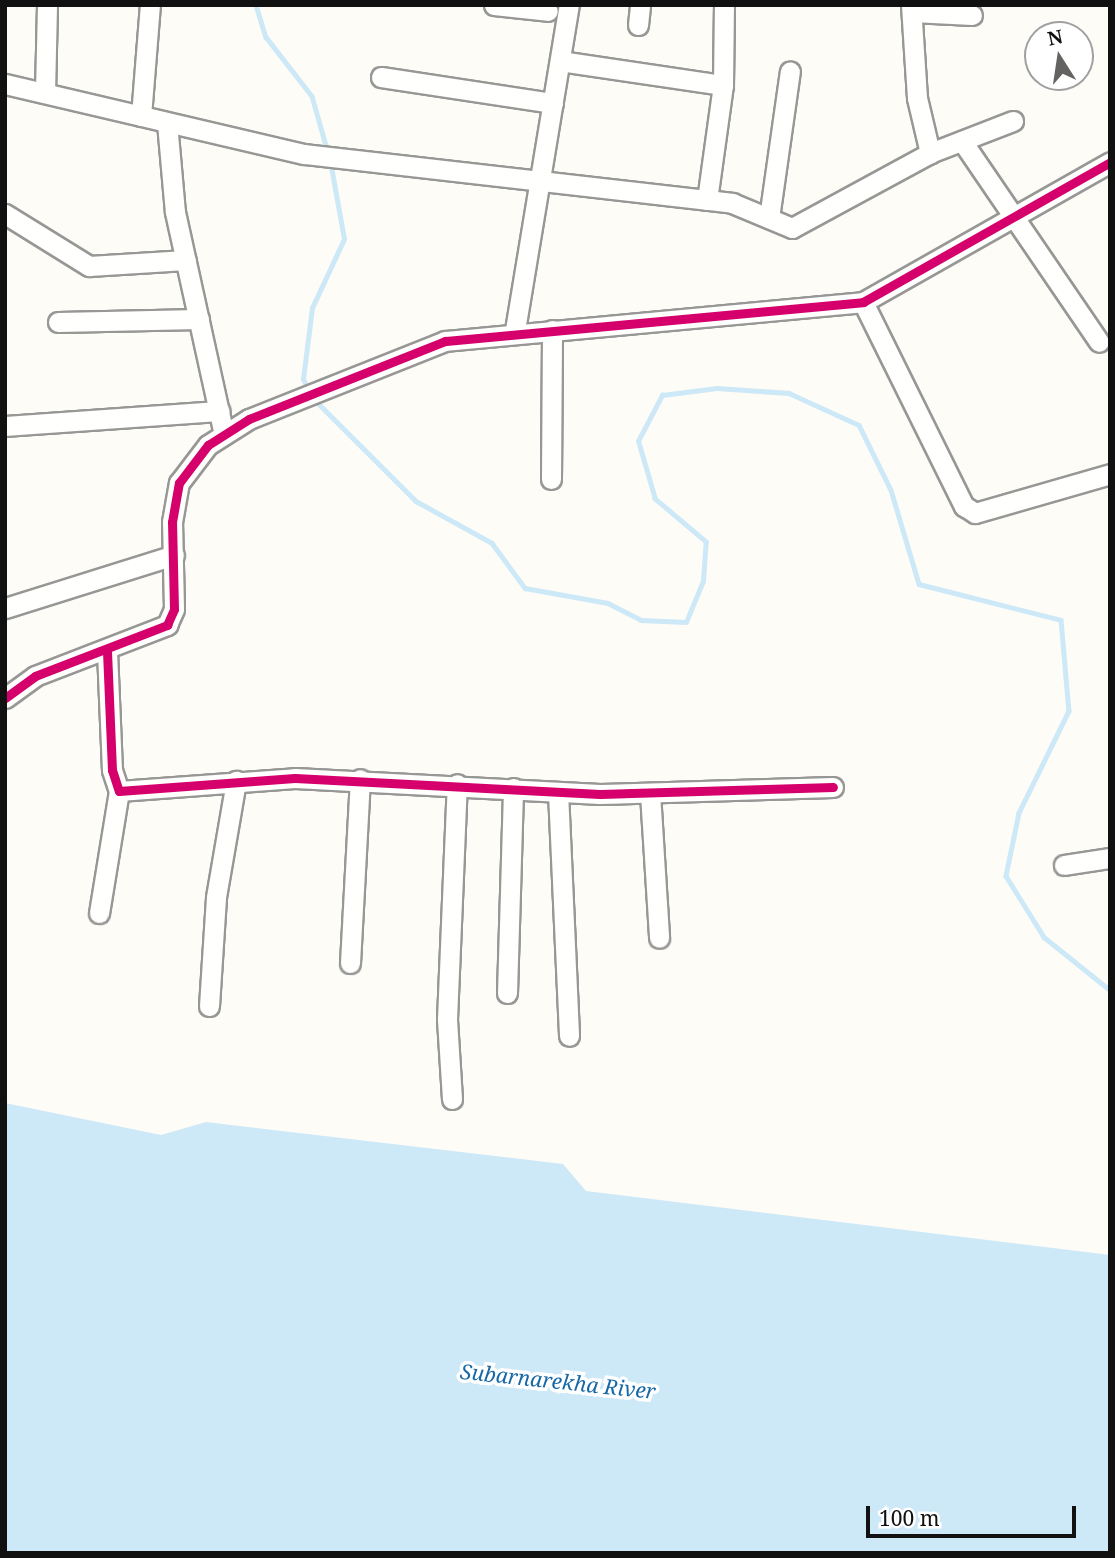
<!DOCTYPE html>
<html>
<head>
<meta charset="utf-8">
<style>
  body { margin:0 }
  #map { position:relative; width:1115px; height:1558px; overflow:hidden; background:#fdfcf7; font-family:"Noto Serif",serif }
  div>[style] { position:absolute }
  .water>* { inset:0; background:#cde8f7 }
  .stream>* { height:4.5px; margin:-2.25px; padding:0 2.25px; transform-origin:2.25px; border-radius:2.25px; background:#cde8f7 }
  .roads { filter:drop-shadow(2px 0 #979795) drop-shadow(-2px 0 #979795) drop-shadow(0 2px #979795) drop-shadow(0 -2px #979795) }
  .minor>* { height:19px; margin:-9.5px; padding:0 9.5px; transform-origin:9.5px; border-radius:9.5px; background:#fffffe }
  .cycleway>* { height:9px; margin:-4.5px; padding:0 4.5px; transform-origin:4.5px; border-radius:4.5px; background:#d6006c }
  span { translate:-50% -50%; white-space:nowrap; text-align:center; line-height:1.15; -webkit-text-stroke:7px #fff; paint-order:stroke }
  .water-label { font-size:21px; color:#1768a6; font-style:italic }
  .frame { position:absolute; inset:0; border:7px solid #111; pointer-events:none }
  .north { position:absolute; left:1024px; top:21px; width:70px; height:70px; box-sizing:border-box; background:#fff; border:2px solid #a0a0a0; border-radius:50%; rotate:348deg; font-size:19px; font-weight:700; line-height:28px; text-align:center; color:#111 }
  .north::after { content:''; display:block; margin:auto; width:24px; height:32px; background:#646362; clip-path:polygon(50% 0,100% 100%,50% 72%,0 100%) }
  .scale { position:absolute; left:866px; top:1506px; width:210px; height:32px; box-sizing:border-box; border:4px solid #111; border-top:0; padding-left:9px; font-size:21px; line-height:24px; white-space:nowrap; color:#111; -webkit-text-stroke:5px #fff; paint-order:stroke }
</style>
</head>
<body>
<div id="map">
  <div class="water">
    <i style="clip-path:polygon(5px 1103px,161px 1135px,206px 1122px,563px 1164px,586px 1191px,1110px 1255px,1110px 1553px,5px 1553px)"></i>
  </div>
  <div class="stream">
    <i style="left:256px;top:5px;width:34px;rotate:73deg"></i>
    <i style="left:266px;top:37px;width:75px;rotate:52.1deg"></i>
    <i style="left:312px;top:96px;width:55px;rotate:74.2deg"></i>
    <i style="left:309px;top:391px;width:13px;rotate:-117deg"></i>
    <i style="left:303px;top:379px;width:72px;rotate:-82.8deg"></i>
    <i style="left:312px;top:308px;width:76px;rotate:-65.1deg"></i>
    <i style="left:344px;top:239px;width:79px;rotate:-100.2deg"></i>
    <i style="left:313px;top:398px;width:146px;rotate:45deg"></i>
    <i style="left:416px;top:501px;width:87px;rotate:28.9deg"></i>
    <i style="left:492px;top:543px;width:56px;rotate:53.7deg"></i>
    <i style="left:525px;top:588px;width:84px;rotate:10.2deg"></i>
    <i style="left:608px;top:603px;width:37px;rotate:27deg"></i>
    <i style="left:641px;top:620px;width:45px;rotate:2.5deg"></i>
    <i style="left:686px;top:622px;width:44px;rotate:-67.5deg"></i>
    <i style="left:703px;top:581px;width:39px;rotate:-86deg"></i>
    <i style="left:706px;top:542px;width:67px;rotate:-139.9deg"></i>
    <i style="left:655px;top:499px;width:60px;rotate:-106.3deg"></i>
    <i style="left:638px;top:441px;width:52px;rotate:-62.4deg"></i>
    <i style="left:662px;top:395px;width:55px;rotate:-7.3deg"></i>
    <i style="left:717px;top:388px;width:72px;rotate:4deg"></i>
    <i style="left:789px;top:393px;width:77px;rotate:24.6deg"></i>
    <i style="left:859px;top:425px;width:72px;rotate:63.8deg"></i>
    <i style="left:891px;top:490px;width:98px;rotate:73.4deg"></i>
    <i style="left:919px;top:584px;width:146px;rotate:14.2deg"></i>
    <i style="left:1061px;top:620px;width:91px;rotate:85deg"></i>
    <i style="left:1069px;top:711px;width:114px;rotate:116.1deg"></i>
    <i style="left:1019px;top:813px;width:64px;rotate:101.7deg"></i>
    <i style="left:1006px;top:876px;width:72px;rotate:58.1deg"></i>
    <i style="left:1044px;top:937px;width:85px;rotate:38.8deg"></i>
  </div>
  <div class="roads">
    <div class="minor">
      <i style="left:494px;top:5px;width:54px;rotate:6.3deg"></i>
      <i style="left:911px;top:5px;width:93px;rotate:86.3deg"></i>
      <i style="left:917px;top:98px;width:57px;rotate:76.7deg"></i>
      <i style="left:912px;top:12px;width:60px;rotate:2.9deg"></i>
      <i style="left:638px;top:25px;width:20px;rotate:-84deg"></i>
      <i style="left:560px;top:61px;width:165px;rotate:8.4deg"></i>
      <i style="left:381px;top:77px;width:174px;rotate:8.6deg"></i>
      <i style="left:5px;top:84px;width:307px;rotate:13.2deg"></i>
      <i style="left:304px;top:154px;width:431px;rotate:6.5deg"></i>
      <i style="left:732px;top:203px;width:65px;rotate:22.6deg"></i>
      <i style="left:792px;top:228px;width:157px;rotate:-28.5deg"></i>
      <i style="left:930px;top:153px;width:89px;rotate:-21.1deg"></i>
      <i style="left:45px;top:93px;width:88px;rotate:-88.7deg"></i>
      <i style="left:141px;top:116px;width:111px;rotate:-85.4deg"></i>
      <i style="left:167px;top:123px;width:89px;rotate:84.9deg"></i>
      <i style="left:175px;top:212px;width:227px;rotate:77.6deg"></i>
      <i style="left:962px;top:141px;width:243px;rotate:55.7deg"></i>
      <i style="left:707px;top:200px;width:116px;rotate:-82.1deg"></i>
      <i style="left:723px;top:85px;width:80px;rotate:-89.3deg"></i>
      <i style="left:5px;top:214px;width:99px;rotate:31.8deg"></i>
      <i style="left:89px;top:266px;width:97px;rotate:-3.5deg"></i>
      <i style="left:769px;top:218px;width:148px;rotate:-81.9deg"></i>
      <i style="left:863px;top:302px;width:228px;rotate:63.7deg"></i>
      <i style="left:964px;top:506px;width:13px;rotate:32deg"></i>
      <i style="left:975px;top:513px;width:141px;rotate:-16.1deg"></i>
      <i style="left:58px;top:322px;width:141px;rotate:-1.2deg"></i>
      <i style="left:515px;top:330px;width:329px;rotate:-80.6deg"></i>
      <i style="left:5px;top:426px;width:215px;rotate:-4deg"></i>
      <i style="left:551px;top:479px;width:149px;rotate:-89.6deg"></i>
      <i style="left:5px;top:608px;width:177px;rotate:-17.4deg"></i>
      <i style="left:107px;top:651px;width:119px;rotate:87.6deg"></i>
      <i style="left:112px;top:770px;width:22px;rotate:72deg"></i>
      <i style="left:119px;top:791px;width:176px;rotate:-4.2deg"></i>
      <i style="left:295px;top:778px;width:305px;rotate:3deg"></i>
      <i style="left:600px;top:794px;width:233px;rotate:-1.7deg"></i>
      <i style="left:5px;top:698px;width:37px;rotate:-36deg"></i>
      <i style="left:35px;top:676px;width:142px;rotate:-21.1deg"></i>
      <i style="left:167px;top:625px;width:17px;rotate:-66deg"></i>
      <i style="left:174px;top:609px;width:87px;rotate:-91.3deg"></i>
      <i style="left:172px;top:522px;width:40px;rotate:-80deg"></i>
      <i style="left:179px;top:483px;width:48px;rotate:-52.7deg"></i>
      <i style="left:208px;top:445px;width:49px;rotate:-32.4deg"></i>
      <i style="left:249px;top:419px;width:211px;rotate:-21.7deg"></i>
      <i style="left:445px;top:341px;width:420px;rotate:-5.3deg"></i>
      <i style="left:863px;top:302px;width:284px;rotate:-29.5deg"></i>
      <i style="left:558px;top:792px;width:244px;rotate:87.4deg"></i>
      <i style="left:650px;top:793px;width:145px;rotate:86.4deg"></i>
      <i style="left:1064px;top:865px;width:47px;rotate:-8.7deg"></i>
      <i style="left:99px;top:913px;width:124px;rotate:-80.7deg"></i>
      <i style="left:350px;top:963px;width:184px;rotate:-86.9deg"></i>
      <i style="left:507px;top:993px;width:205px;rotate:-88.3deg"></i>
      <i style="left:209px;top:1006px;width:109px;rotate:-86.3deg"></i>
      <i style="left:216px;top:897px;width:118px;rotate:-80.2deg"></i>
      <i style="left:452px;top:1099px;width:80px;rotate:-93.6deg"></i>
      <i style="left:447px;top:1019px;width:235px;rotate:-87.6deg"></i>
    </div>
  </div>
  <div class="cycleway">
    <i style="left:107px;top:651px;width:119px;rotate:87.6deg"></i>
    <i style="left:112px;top:770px;width:22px;rotate:72deg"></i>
    <i style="left:119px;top:791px;width:176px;rotate:-4.2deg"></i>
    <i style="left:295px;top:778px;width:305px;rotate:3deg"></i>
    <i style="left:600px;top:794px;width:233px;rotate:-1.7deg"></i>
    <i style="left:5px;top:698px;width:37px;rotate:-36deg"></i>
    <i style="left:35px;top:676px;width:142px;rotate:-21.1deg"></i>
    <i style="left:167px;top:625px;width:17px;rotate:-66deg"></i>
    <i style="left:174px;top:609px;width:87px;rotate:-91.3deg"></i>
    <i style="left:172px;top:522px;width:40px;rotate:-80deg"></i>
    <i style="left:179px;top:483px;width:48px;rotate:-52.7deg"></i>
    <i style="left:208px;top:445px;width:49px;rotate:-32.4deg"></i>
    <i style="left:249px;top:419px;width:211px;rotate:-21.7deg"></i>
    <i style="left:445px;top:341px;width:420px;rotate:-5.3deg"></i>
    <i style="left:863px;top:302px;width:284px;rotate:-29.5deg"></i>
  </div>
  <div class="water-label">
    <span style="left:558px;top:1381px;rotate:6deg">Subarnarekha River</span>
  </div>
  <div class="frame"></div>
  <div class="north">N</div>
  <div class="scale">100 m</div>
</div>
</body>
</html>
